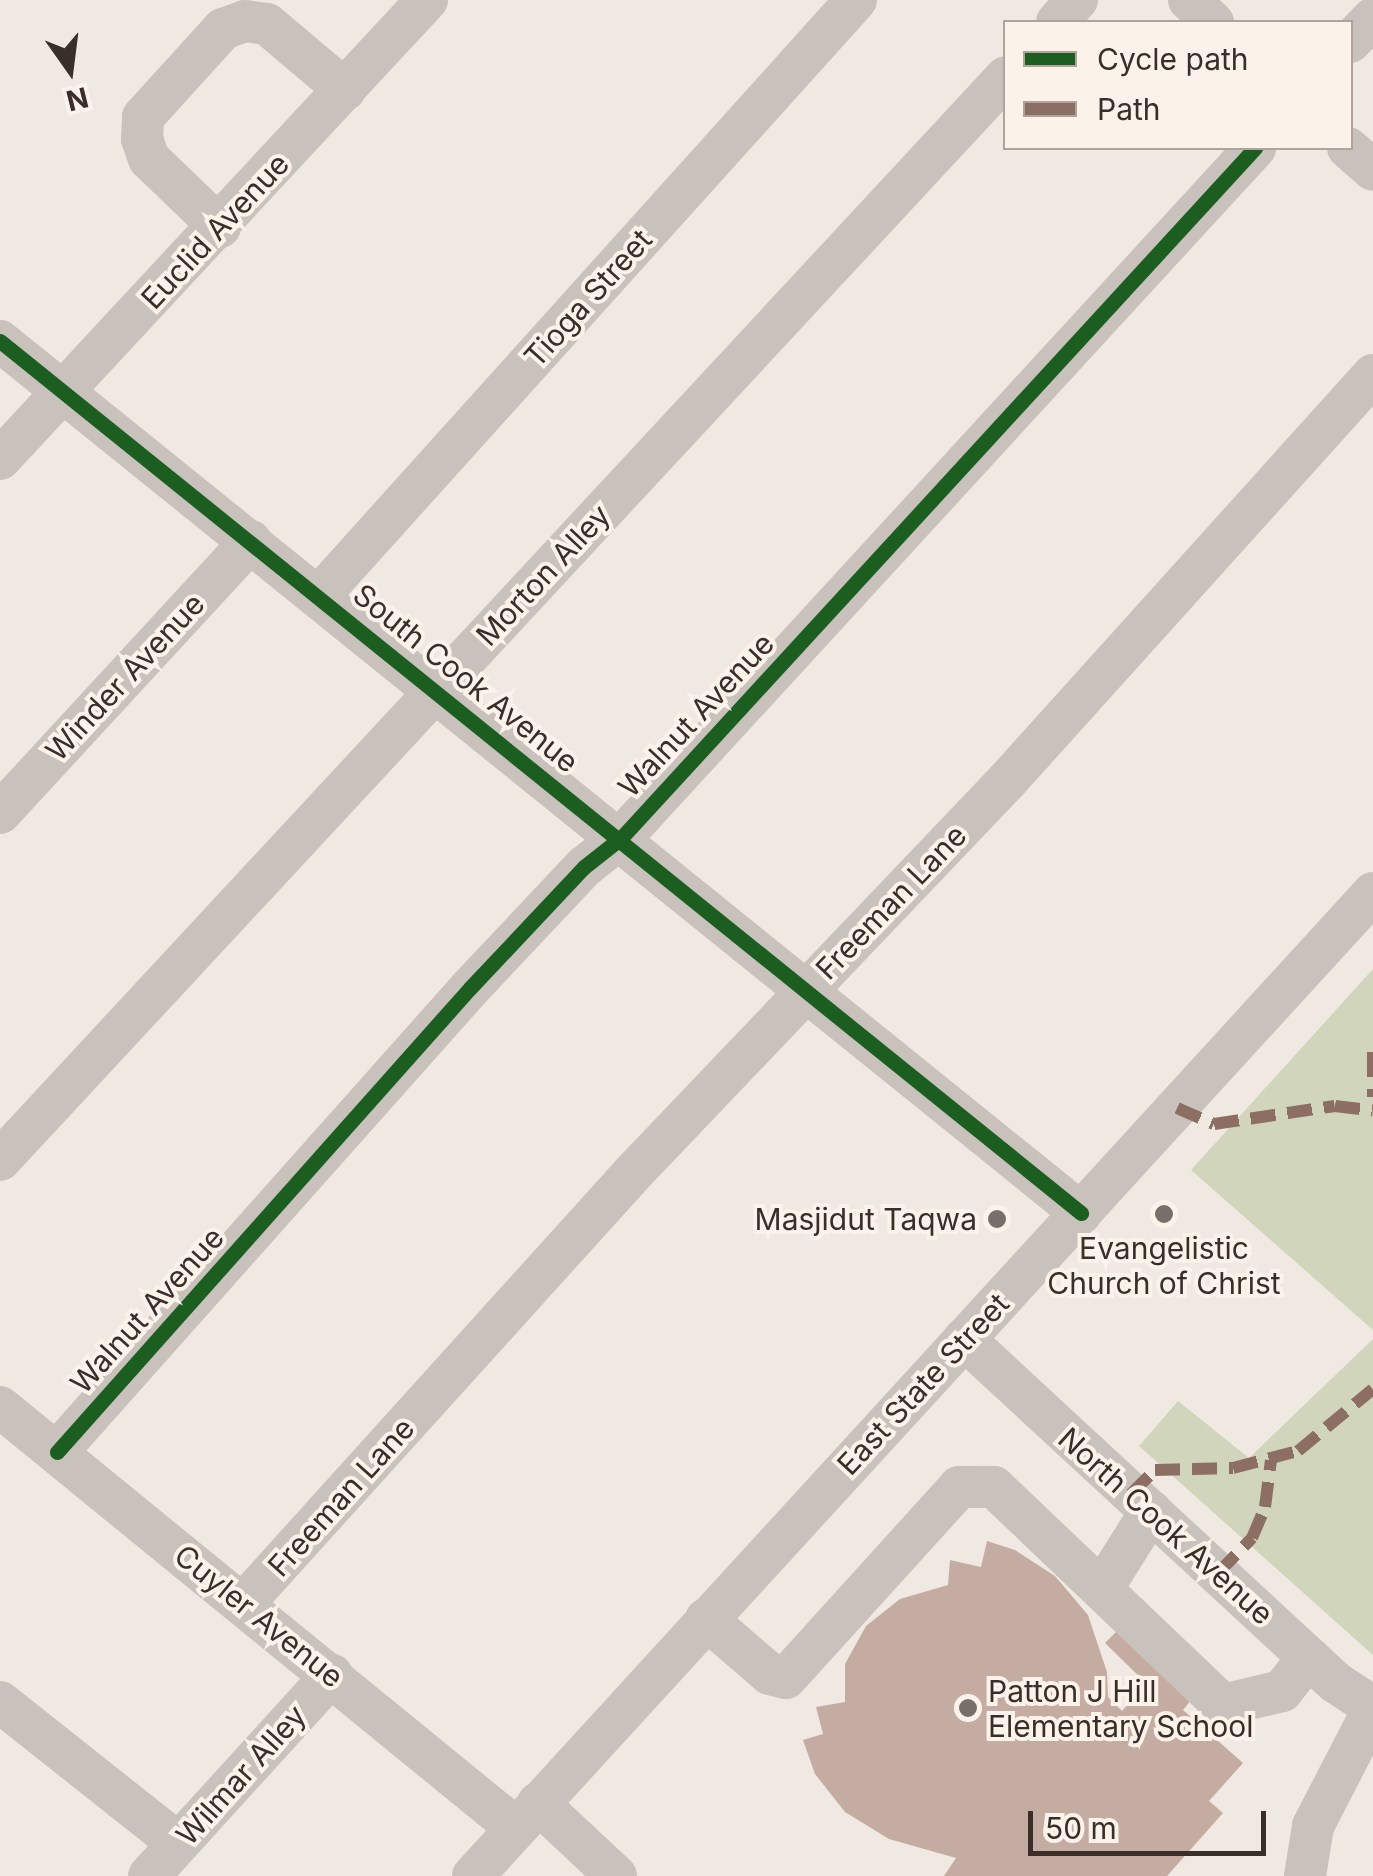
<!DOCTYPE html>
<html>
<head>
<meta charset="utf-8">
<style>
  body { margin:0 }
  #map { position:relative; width:1373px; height:1876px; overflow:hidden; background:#efe9e2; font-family:Inter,sans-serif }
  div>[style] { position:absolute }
  .green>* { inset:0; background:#d1d5bc }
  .building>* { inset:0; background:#c4aca2 }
  .minor>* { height:42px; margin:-21px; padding:0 21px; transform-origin:21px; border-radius:21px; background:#c9c1bb }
  .quiet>* { height:12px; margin-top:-6px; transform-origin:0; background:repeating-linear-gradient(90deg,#8d6e63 0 25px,transparent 0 37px) }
  .cycleway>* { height:15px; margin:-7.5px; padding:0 7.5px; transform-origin:7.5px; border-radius:7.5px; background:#1b5e20 }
  .dots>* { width:28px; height:28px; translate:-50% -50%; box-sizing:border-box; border:5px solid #fbf3ea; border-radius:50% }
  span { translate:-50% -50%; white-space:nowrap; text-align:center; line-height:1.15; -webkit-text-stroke:8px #fbf3ea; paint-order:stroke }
  .street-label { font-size:30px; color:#3a2e29 }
  .poi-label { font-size:30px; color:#3a2e29 }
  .right { translate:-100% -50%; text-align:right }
  .left { translate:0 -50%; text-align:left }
  .legend { position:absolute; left:1003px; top:20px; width:350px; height:130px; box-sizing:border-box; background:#fbf3ea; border:2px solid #aea49d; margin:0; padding:12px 18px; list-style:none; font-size:30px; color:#3a2e29 }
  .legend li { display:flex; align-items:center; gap:20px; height:50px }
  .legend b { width:50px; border:2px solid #aea49d }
  .north { position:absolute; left:20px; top:20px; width:100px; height:100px; -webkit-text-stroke:8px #fbf3ea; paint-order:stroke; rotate:166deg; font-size:28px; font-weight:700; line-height:40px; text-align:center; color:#3a2e29 }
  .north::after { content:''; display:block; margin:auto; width:35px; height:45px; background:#3a2e29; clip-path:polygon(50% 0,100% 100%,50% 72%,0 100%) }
  .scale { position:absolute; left:1028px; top:1811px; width:238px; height:45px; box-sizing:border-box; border:5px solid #3a2e29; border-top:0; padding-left:12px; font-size:30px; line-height:35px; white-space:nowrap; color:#3a2e29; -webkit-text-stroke:8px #fbf3ea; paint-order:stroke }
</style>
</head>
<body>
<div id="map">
  <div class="green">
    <i style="clip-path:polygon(1373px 969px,1373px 1330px,1191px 1170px)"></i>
    <i style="clip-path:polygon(1373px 1339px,1373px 1655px,1139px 1446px,1178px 1401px,1249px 1458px)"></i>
  </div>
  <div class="building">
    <i style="clip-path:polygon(987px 1541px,1015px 1550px,1055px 1576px,1088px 1615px,1107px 1672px,1108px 1697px,1122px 1711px,1146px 1683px,1105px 1643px,1117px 1631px,1191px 1700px,1183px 1710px,1243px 1763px,1209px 1801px,1223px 1813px,1167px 1876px,944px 1876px,956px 1858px,889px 1839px,845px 1812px,815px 1774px,803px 1740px,823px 1734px,816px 1707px,845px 1702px,845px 1664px,866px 1626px,900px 1599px,948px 1585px,950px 1560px,981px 1567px)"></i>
  </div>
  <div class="minor">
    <i style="left:1189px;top:0;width:33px;rotate:43deg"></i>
    <i style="left:1057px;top:22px;width:30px;rotate:-48deg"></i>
    <i style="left:1350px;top:42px;width:33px;rotate:-46deg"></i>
    <i style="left:1348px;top:148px;width:33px;rotate:41deg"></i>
    <i style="left:220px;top:227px;width:98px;rotate:-136.2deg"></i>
    <i style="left:149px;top:159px;width:21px;rotate:-109deg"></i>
    <i style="left:142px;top:139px;width:22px;rotate:-87deg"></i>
    <i style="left:143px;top:117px;width:119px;rotate:-47.7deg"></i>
    <i style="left:223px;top:29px;width:23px;rotate:-20deg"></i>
    <i style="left:245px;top:21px;width:22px;rotate:8deg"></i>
    <i style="left:267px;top:24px;width:102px;rotate:40.2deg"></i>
    <i style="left:0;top:341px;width:1389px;rotate:38.89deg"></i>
    <i style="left:0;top:459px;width:627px;rotate:-47.07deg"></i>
    <i style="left:320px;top:595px;width:801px;rotate:-47.99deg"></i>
    <i style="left:0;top:813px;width:370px;rotate:-47.3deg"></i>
    <i style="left:0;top:1160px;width:1478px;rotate:-47.11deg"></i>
    <i style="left:964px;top:1339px;width:505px;rotate:42.75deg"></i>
    <i style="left:1335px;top:1682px;width:45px;rotate:33.3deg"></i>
    <i style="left:0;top:1407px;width:666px;rotate:39.21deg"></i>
    <i style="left:57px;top:1452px;width:621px;rotate:-48.33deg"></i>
    <i style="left:470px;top:988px;width:166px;rotate:-46.7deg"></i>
    <i style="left:584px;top:867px;width:48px;rotate:-38.3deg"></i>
    <i style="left:622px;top:837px;width:936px;rotate:-47.43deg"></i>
    <i style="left:1102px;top:1589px;width:92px;rotate:-57.9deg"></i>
    <i style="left:244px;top:1603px;width:578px;rotate:-47.87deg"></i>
    <i style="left:632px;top:1174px;width:542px;rotate:-46.35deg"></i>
    <i style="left:1006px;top:782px;width:548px;rotate:-47.96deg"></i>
    <i style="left:706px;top:1619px;width:84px;rotate:40.7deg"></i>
    <i style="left:770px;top:1674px;width:16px;rotate:14deg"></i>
    <i style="left:786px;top:1678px;width:258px;rotate:-47.8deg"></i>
    <i style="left:959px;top:1487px;width:35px"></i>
    <i style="left:994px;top:1487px;width:316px;rotate:43.6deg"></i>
    <i style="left:1223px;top:1705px;width:61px;rotate:-13.3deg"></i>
    <i style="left:1282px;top:1691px;width:43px;rotate:-51.5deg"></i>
    <i style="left:0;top:1702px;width:227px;rotate:38.4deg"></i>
    <i style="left:538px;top:1803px;width:107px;rotate:43.1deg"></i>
    <i style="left:149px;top:1876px;width:272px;rotate:-47.7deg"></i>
    <i style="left:473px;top:1876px;width:1333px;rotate:-47.52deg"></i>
    <i style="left:1305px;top:1876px;width:51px;rotate:-80.9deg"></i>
    <i style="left:1313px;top:1826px;width:131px;rotate:-62.7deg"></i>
  </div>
  <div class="quiet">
    <i style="left:1373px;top:1052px;width:45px;rotate:90deg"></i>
    <i style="left:1177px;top:1108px;width:40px;rotate:23.4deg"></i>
    <i style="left:1214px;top:1124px;width:122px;rotate:-8.5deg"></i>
    <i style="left:1335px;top:1106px;width:38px;rotate:7deg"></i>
    <i style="left:1131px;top:1494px;width:34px;rotate:-45deg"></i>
    <i style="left:1155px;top:1470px;width:78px;rotate:-1.5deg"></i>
    <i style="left:1233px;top:1468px;width:67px;rotate:-14.7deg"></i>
    <i style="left:1298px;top:1451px;width:97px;rotate:-39.6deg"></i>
    <i style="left:1218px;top:1573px;width:49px;rotate:-45.8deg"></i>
    <i style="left:1252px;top:1538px;width:34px;rotate:-67deg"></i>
    <i style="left:1265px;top:1507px;width:47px;rotate:-82.7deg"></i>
  </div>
  <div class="cycleway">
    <i style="left:0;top:341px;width:1389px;rotate:38.89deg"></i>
    <i style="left:57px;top:1452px;width:621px;rotate:-48.33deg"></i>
    <i style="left:470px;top:988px;width:166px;rotate:-46.7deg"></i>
    <i style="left:584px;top:867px;width:48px;rotate:-38.3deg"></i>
    <i style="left:622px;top:837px;width:936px;rotate:-47.43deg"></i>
  </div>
  <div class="dots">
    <i style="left:1164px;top:1214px;background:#796f6a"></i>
    <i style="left:997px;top:1219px;background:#796f6a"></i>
    <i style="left:968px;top:1708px;background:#796f6a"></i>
  </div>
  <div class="street-label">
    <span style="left:215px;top:231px;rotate:-47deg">Euclid Avenue</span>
    <span style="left:588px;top:298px;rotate:-48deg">Tioga Street</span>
    <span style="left:543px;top:575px;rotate:-47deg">Morton Alley</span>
    <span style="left:125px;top:677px;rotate:-47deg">Winder Avenue</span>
    <span style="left:466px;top:678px;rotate:39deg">South Cook Avenue</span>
    <span style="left:696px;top:715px;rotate:-47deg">Walnut Avenue</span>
    <span style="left:891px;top:902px;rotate:-46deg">Freeman Lane</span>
    <span style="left:147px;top:1310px;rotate:-48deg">Walnut Avenue</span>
    <span style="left:923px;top:1384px;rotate:-47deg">East State Street</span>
    <span style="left:341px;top:1497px;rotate:-48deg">Freeman Lane</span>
    <span style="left:1166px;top:1526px;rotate:42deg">North Cook Avenue</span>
    <span style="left:259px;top:1616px;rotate:39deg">Cuyler Avenue</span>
    <span style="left:241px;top:1775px;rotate:-48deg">Wilmar Alley</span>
  </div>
  <div class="poi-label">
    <span class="right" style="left:977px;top:1219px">Masjidut Taqwa</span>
    <span style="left:1164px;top:1265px">Evangelistic<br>Church of Christ</span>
    <span class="left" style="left:988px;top:1708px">Patton J Hill<br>Elementary School</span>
  </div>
  <ul class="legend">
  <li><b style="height:12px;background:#1b5e20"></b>Cycle path</li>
  <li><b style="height:12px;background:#8d6e63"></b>Path</li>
  </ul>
  <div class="north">N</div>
  <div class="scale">50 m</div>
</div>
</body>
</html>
